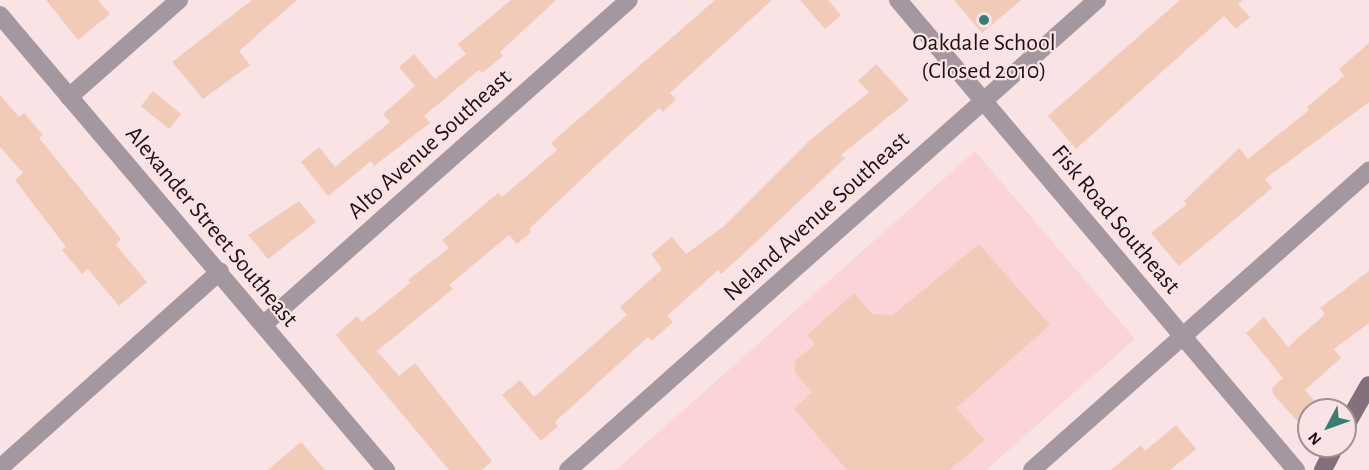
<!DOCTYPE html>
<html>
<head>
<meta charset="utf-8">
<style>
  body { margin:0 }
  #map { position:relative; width:1369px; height:470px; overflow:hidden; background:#fae3e5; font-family:"Alegreya Sans",sans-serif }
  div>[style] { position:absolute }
  .built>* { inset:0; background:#fbd4d8 }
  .building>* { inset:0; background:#f2cab8 }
  .street>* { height:18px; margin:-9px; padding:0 9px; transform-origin:9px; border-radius:9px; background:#a497a0 }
  .secondary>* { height:18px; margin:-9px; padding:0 9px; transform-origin:9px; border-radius:9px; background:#82707c }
  .dots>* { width:16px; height:16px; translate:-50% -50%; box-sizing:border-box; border:3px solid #fae3e5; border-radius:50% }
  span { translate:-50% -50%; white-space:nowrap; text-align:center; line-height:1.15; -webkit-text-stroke:4.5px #fae3e5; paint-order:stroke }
  .poi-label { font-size:24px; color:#1e1112 }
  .street-label { font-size:24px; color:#1e1112 }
  .north { position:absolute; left:1297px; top:398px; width:60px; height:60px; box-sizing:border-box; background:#fae3e5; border:2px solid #a28f91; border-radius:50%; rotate:229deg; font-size:16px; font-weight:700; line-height:24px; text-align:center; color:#1e1112 }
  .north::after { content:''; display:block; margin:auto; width:21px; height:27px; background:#3a7e72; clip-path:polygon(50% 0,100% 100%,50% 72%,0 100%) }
</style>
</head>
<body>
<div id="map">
  <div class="built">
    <i style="clip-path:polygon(975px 151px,1135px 339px,986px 470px,616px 470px)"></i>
  </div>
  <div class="building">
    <i style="clip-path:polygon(46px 0,98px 0,110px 14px,78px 40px)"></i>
    <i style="clip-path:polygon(252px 0,297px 0,239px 51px,250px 65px,203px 99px,172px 62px)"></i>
    <i style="clip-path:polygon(511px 0,556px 0,500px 52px,503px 56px,482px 73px,479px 70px,424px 116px,430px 123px,374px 166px,371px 161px,328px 196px,301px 162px,319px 147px,335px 167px,390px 122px,383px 114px,415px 86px,399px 67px,414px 54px,435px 79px,466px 54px,458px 44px)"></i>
    <i style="clip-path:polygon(715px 0,772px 0,670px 93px,676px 99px,663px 112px,659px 108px,604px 158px,529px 229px,531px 232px,517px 244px,509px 235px,449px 285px,453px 289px,377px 351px,399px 376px,415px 363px,492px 461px,482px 470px,449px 470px,336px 335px,357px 316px,362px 322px,410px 283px,408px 280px,449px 248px,442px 240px,498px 193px,502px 197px,557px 150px,551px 143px)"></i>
    <i style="clip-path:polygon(800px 0,828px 0,841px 15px,825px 29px)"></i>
    <i style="clip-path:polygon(954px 0,1021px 0,982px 33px)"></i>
    <i style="clip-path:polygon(1180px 0,1243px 0,1238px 4px,1250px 17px,1236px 29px,1224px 16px,1076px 149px,1048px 116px)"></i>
    <i style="clip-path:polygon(1369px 43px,1369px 102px,1265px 179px,1272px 188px,1179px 266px,1151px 233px,1187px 204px,1184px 201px,1239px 148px,1248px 159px,1309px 110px,1307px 107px,1344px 76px,1339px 69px)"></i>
    <i style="clip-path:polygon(876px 64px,909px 100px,841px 155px,845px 158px,739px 258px,721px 274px,718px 270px,667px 316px,673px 322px,652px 341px,648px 337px,555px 422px,558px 426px,541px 441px,502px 395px,520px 380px,534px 397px,576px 360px,627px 315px,620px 307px,662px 269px,651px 254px,672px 237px,686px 254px,723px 227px,809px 141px,869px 92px,858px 81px)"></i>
    <i style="clip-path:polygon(153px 91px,181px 114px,169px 129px,141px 106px)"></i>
    <i style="clip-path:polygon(0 95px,19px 117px,24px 113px,43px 135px,39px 138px,121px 239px,116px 245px,147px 282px,119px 306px,88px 269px,82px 274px,62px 250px,66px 247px,15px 180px,23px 173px,0 147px)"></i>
    <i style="clip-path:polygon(299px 201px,316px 222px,268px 259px,248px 235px)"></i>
    <i style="clip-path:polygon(979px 244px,1050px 325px,956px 408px,985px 440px,950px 470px,847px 470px,794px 409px,812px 392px,795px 373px,795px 361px,815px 344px,807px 335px,854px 293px,872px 314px,893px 315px)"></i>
    <i style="clip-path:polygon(1369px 271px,1369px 323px,1334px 349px,1341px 358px,1305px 390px,1317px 404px,1298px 422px,1273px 394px,1272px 388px,1283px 378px,1246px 333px,1264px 317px,1288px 347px,1325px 314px,1320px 308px)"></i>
    <i style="clip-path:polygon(1176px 425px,1196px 449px,1170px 470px,1111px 470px,1141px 445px,1145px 451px)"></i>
    <i style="clip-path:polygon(301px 442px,325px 470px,268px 470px)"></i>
  </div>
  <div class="street">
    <i style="left:898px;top:0;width:616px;rotate:49.74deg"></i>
    <i style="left:0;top:15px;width:597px;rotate:49.69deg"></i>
    <i style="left:69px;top:97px;width:147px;rotate:-41.4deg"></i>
    <i style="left:263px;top:325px;width:489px;rotate:-41.6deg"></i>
    <i style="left:0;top:468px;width:295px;rotate:-41.8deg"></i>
    <i style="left:568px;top:470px;width:708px;rotate:-41.62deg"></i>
    <i style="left:1032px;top:470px;width:451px;rotate:-41.6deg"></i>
  </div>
  <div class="secondary">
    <i style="left:1345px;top:427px;width:48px;rotate:-60.3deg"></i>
    <i style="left:1323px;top:470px;width:27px;rotate:-63deg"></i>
  </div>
  <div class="dots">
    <i style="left:984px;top:20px;background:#3a7e72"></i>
  </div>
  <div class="poi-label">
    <span style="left:984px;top:58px">Oakdale School<br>(Closed 2010)</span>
  </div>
  <div class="street-label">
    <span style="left:430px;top:145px;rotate:-42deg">Alto Avenue Southeast</span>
    <span style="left:817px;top:217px;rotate:-42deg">Neland Avenue Southeast</span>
    <span style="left:1115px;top:220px;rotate:50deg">Fisk Road Southeast</span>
    <span style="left:211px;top:227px;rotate:50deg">Alexander Street Southeast</span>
  </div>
  <div class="north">N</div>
</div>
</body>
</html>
